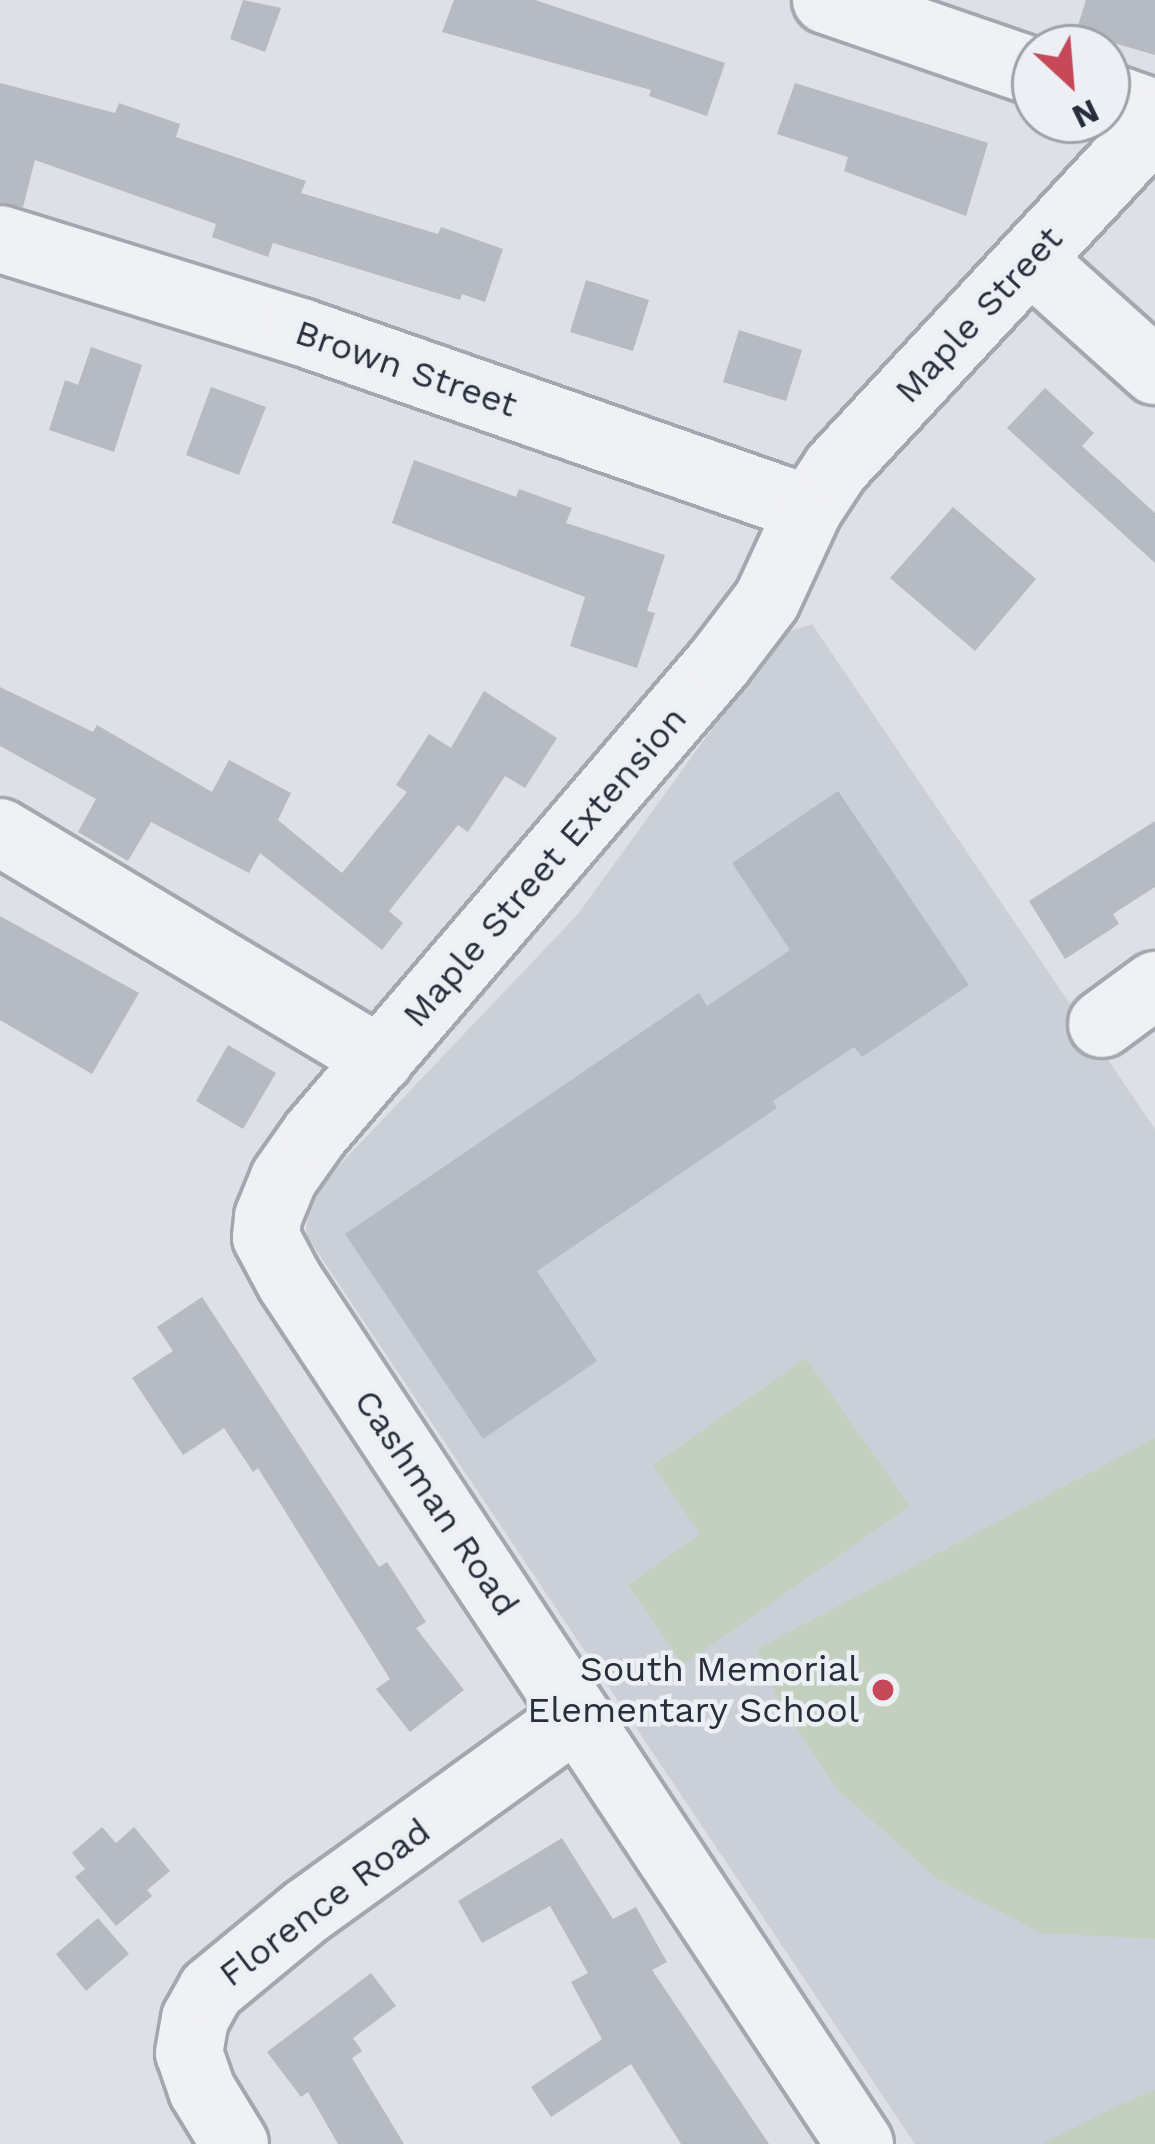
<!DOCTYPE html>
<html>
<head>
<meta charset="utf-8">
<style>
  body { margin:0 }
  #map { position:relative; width:1155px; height:2144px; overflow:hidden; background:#dde1e6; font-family:"Work Sans",sans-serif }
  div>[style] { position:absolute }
  .built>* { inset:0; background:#cbd0d8 }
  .green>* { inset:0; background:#c3d0bf }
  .building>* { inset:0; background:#b5bac3 }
  .roads { filter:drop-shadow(3px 0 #a3a8b0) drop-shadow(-3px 0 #a3a8b0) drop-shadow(0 3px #a3a8b0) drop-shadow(0 -3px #a3a8b0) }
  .minor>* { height:66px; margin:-33px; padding:0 33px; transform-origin:33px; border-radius:33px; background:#f0f1f5 }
  .dots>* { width:33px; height:33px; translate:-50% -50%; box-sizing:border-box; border:6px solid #ecf0f4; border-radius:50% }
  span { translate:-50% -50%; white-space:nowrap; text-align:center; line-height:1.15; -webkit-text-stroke:9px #ecf0f4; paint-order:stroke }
  .street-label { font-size:36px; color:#282f3c }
  .poi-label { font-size:36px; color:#282f3c }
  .right { translate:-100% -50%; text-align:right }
  .north { position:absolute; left:1011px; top:24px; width:120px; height:120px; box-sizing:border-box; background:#ecf0f4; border:3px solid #9ea3aa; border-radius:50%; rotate:154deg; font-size:33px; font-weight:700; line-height:48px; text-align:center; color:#282f3c }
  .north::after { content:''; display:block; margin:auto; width:42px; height:54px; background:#c64859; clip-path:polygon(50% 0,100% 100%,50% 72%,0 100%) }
</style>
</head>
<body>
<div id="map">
  <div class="built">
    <i style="clip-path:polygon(812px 624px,1155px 1129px,1155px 2144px,915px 2144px,306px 1235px,309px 1197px,578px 914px,780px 635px)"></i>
  </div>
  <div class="green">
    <i style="clip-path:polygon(806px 1358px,910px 1506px,683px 1665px,628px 1585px,700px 1534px,653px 1465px)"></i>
    <i style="clip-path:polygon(1155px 1438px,1155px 1939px,1041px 1933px,937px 1879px,835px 1787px,778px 1699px,757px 1649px)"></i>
    <i style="clip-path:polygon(1155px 2090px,1155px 2144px,1042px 2144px,1115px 2107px)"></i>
  </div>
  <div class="building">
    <i style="clip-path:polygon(243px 0,281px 8px,265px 52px,230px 39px)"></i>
    <i style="clip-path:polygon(454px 0,535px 0,725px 63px,707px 116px,649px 96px,651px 90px,442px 32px)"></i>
    <i style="clip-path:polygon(1086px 0,1155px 0,1155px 55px,1076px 32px)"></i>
    <i style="clip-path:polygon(0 83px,115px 113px,119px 103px,180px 124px,176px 137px,306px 181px,301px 193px,438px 234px,441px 227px,503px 249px,485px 302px,462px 294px,460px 300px,273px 243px,268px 257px,212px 237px,216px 224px,35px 160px,23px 207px,0 203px)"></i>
    <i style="clip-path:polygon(795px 83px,988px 143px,966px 216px,844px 171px,848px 157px,777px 134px)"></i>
    <i style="clip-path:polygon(586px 280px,649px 300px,633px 351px,570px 332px)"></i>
    <i style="clip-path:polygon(739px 330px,802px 350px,786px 401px,723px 382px)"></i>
    <i style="clip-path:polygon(91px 347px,142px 365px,114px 452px,49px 430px,65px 380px,78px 385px)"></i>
    <i style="clip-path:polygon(211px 387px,266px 407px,239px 475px,186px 455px)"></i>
    <i style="clip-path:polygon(1045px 388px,1094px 433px,1082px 446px,1155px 513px,1155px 563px,1007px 428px)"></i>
    <i style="clip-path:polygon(414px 460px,516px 497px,519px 489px,572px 508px,566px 523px,665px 555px,647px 611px,655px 613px,637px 668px,570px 646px,585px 597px,392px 523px)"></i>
    <i style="clip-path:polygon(953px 507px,1036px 579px,975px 651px,890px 578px)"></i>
    <i style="clip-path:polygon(0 687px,93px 732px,97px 725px,212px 792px,229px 760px,291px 793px,278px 820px,342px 873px,407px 792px,396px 785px,429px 734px,451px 748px,484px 691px,557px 738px,525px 788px,505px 776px,468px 832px,458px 825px,389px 911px,403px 923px,382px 950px,260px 853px,249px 873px,151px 822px,128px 861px,78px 832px,96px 799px,0 746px)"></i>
    <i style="clip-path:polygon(838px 791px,969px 985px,862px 1057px,854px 1047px,773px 1101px,777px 1108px,537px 1271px,597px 1361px,483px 1439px,345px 1234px,699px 993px,707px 1006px,790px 950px,732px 863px)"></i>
    <i style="clip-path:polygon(1155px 821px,1155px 887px,1113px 914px,1119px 924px,1065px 959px,1029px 901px)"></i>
    <i style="clip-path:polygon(0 916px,139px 993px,92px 1074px,0 1020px)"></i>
    <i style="clip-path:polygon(228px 1045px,276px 1073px,243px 1129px,196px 1101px)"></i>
    <i style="clip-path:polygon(202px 1297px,379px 1567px,387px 1562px,426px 1622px,416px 1628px,464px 1690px,410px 1732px,376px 1689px,390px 1679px,258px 1468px,253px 1472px,224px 1428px,183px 1455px,132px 1378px,173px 1351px,157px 1327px)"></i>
    <i style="clip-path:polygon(102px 1827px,116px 1843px,134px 1827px,170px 1871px,147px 1890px,152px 1896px,116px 1926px,75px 1877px,85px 1869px,72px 1853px)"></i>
    <i style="clip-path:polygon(562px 1838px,613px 1919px,636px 1907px,667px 1962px,652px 1970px,769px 2144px,681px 2144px,631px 2064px,551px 2117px,531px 2087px,602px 2039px,571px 1982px,588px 1973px,550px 1906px,482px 1943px,458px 1901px)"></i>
    <i style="clip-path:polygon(98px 1918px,129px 1954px,86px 1991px,56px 1954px)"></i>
    <i style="clip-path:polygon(371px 1973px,396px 2006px,353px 2038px,362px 2051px,352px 2058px,404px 2144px,338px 2144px,308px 2092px,301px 2097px,267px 2052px)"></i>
  </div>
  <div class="roads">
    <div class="minor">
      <i style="left:826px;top:0;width:221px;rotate:19deg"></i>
      <i style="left:1107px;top:96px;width:51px;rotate:19.5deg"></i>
      <i style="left:0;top:239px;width:312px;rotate:17.2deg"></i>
      <i style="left:298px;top:331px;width:541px;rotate:19.21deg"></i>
      <i style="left:1030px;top:259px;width:168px;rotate:41.9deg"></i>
      <i style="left:0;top:832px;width:443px;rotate:30.9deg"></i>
      <i style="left:1102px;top:1024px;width:66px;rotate:-36.3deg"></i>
      <i style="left:235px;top:2144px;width:63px;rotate:-121.4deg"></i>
      <i style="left:202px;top:2090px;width:39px;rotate:-109deg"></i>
      <i style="left:189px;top:2053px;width:35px;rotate:-80deg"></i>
      <i style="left:195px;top:2019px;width:33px;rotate:-61deg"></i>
      <i style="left:211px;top:1990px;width:124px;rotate:-39.5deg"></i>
      <i style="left:307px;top:1911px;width:333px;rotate:-35.8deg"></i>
      <i style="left:860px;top:2144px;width:1033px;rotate:-123.47deg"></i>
      <i style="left:290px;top:1282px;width:51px;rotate:-118.1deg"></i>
      <i style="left:266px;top:1237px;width:20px;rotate:-84deg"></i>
      <i style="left:268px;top:1217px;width:42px;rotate:-67.7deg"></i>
      <i style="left:284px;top:1178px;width:54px;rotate:-54.8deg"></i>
      <i style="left:315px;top:1134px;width:621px;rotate:-49.38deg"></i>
      <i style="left:719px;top:663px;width:79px;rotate:-52.7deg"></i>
      <i style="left:767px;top:600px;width:100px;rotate:-65.2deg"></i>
      <i style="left:809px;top:509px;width:49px;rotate:-56.6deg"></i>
      <i style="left:836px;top:468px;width:468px;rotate:-47.1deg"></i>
    </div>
  </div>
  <div class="dots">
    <i style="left:883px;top:1690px;background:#c64859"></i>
  </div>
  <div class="street-label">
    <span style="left:979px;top:315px;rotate:-47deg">Maple Street</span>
    <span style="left:406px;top:369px;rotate:19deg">Brown Street</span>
    <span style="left:545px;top:867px;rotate:-49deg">Maple Street Extension</span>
    <span style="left:436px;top:1503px;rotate:56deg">Cashman Road</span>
    <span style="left:325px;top:1903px;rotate:-37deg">Florence Road</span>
  </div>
  <div class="poi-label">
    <span class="right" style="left:859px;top:1690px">South Memorial<br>Elementary School</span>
  </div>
  <div class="north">N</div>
</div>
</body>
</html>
